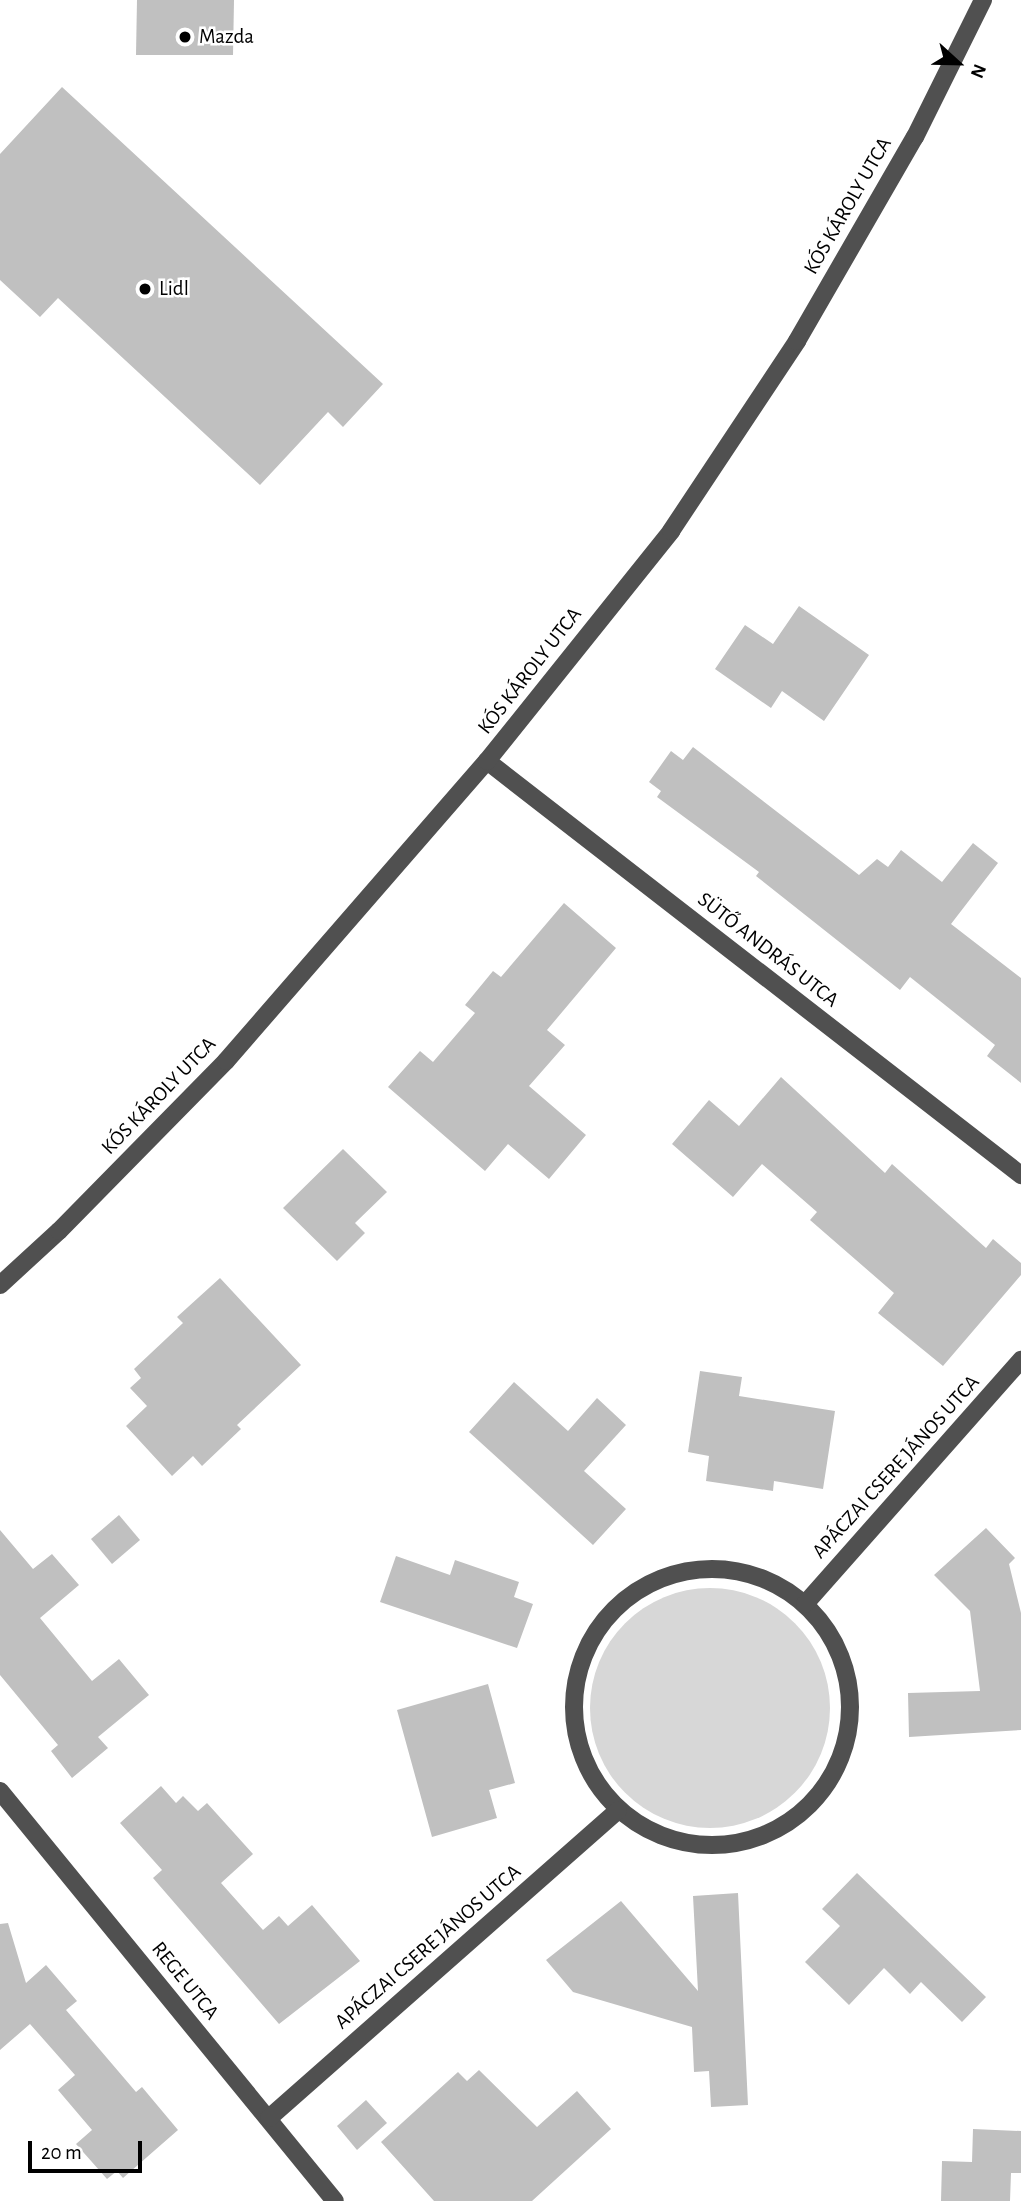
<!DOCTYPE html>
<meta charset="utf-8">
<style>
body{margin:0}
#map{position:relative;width:1021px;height:2201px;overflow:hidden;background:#fff;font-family:"Alegreya Sans",sans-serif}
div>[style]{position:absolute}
.green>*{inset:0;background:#d7d7d7}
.round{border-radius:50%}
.building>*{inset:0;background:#c0c0c0}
.minor>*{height:18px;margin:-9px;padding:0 9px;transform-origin:9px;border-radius:9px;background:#505050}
.minor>.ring{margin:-9px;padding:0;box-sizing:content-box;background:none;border:18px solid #505050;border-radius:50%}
.dots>*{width:19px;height:19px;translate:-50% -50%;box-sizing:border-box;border:4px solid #fff;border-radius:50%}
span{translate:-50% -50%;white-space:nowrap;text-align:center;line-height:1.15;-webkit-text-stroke:5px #fff;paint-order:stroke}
.poi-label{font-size:21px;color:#000}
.left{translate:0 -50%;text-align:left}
.street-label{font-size:21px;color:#000}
.north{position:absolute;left:923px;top:28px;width:70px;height:70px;-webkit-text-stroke:5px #fff;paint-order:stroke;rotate:112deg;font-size:19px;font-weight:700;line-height:28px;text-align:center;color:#000}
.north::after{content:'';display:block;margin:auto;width:24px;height:32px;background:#000;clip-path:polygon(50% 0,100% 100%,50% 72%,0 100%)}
.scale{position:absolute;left:28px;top:2141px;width:114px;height:32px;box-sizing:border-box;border:4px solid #000;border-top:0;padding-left:9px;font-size:21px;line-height:24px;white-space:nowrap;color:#000;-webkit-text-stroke:5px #fff;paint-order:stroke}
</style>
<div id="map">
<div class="green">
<div class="round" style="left:590px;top:1588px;width:240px;height:240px"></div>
</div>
<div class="building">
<div style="clip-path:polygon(137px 0,234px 0,233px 55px,136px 55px)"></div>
<div style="clip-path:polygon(62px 87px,383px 384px,343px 427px,328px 412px,260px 485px,58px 298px,40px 317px,0 280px,0 154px)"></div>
<div style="clip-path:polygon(799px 606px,869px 655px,824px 721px,782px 691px,771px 708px,715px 669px,745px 625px,773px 644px)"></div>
<div style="clip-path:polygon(693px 747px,859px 875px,877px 859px,888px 867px,901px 850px,942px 882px,973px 843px,998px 863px,951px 924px,1021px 978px,1021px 1083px,987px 1056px,995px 1045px,910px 977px,900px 990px,756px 876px,759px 872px,657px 797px,661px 791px,649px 782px,671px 751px,683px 760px)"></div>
<div style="clip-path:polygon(564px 903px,616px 948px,547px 1030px,565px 1045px,529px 1086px,586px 1135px,549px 1179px,508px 1144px,485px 1171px,388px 1087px,420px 1051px,433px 1062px,475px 1013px,465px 1005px,493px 971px,501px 977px)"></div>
<div style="clip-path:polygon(781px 1077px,885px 1173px,892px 1164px,986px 1248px,993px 1239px,1021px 1263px,1021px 1275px,943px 1366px,878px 1313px,894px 1293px,810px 1220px,817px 1212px,762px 1164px,733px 1197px,672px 1144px,709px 1100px,739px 1126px)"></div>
<div style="clip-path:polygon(343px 1149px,387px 1192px,355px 1223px,365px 1233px,337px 1261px,283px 1208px)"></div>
<div style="clip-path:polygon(220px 1278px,301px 1365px,237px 1425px,241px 1429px,202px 1466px,193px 1456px,172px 1476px,126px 1426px,147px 1406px,130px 1388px,141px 1378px,134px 1369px,183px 1323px,177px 1317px)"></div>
<div style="clip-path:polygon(700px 1371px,742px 1377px,739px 1396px,835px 1411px,823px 1489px,774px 1481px,773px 1491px,706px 1481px,709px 1456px,688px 1452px)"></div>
<div style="clip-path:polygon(514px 1382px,568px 1431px,597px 1398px,626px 1425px,584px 1471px,626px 1509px,593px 1545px,469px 1432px)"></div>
<div style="clip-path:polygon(119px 1515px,140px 1540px,112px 1564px,91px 1539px)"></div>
<div style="clip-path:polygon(986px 1528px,1015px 1558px,1009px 1564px,1021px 1613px,1021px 1730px,909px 1737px,908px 1693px,980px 1691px,970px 1611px,934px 1575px)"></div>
<div style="clip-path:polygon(0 1530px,33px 1569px,52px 1554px,79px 1585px,40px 1618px,92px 1681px,119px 1659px,149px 1695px,98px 1737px,108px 1748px,72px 1778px,51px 1751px,58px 1745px,0 1675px)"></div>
<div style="clip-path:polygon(396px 1556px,450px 1575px,455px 1560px,519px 1582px,514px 1597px,533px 1604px,517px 1648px,380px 1602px)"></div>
<div style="clip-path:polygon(488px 1684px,515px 1783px,489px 1790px,497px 1818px,432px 1837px,397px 1710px)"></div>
<div style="clip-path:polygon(161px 1786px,176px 1803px,183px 1796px,198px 1811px,207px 1803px,253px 1854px,221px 1883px,263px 1930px,279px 1916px,288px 1926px,312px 1905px,360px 1961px,279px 2024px,153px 1878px,162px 1870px,120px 1823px)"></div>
<div style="clip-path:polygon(857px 1873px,986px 1997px,962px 2022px,921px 1982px,910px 1994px,884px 1968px,849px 2005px,805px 1962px,840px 1926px,822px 1909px)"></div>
<div style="clip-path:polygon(738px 1893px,748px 2105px,711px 2107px,709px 2071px,694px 2072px,692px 2027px,573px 1992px,546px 1960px,621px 1901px,698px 1991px,693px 1896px)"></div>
<div style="clip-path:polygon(8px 1923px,26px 1983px,46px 1965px,77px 2001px,66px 2010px,136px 2092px,142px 2087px,178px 2130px,123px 2178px,117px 2171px,107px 2179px,76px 2144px,92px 2130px,58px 2090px,75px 2075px,30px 2024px,0 2050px,0 1924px)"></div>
<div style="clip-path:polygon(479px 2070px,537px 2127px,577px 2091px,611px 2129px,532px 2201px,434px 2201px,381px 2142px,458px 2072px,467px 2081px)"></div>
<div style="clip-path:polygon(366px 2100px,387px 2123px,357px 2150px,337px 2126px)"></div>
<div style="clip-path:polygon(973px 2129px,1021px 2131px,1021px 2173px,1011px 2173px,1010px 2201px,941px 2201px,942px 2161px,972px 2162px)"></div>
</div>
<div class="minor">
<div style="left:487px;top:761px;width:676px;rotate:37.79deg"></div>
<div style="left:0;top:1285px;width:80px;rotate:-42.5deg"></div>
<div style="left:59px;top:1231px;width:238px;rotate:-45.5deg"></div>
<div style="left:226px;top:1061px;width:398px;rotate:-49deg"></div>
<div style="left:487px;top:761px;width:295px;rotate:-51.3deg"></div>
<div style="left:671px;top:531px;width:228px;rotate:-56.4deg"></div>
<div style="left:797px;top:341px;width:236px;rotate:-60deg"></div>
<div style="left:915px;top:137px;width:153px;rotate:-63.6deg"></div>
<div class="ring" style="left:574px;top:1569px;width:258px;height:258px"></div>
<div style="left:805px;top:1604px;width:326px;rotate:-48.5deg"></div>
<div style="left:0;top:1791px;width:529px;rotate:50.75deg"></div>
<div style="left:269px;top:2118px;width:465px;rotate:-41.4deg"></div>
</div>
<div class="dots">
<div style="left:185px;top:37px;background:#000"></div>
<div style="left:145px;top:289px;background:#000"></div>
</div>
<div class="poi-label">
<span class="left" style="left:199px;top:37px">Mazda</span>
<span class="left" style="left:159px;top:289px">Lidl</span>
</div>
<div class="street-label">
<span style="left:848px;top:206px;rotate:-60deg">KÓS KÁROLY UTCA</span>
<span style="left:530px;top:671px;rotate:-52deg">KÓS KÁROLY UTCA</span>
<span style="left:768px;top:950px;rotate:38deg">SÜTŐ ANDRÁS UTCA</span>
<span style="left:159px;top:1096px;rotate:-46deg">KÓS KÁROLY UTCA</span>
<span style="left:896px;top:1467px;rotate:-48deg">APÁCZAI CSERE JÁNOS UTCA</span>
<span style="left:428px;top:1947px;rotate:-41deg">APÁCZAI CSERE JÁNOS UTCA</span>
<span style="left:185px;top:1981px;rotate:51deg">REGE UTCA</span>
</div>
<div class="north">N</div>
<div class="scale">20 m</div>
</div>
